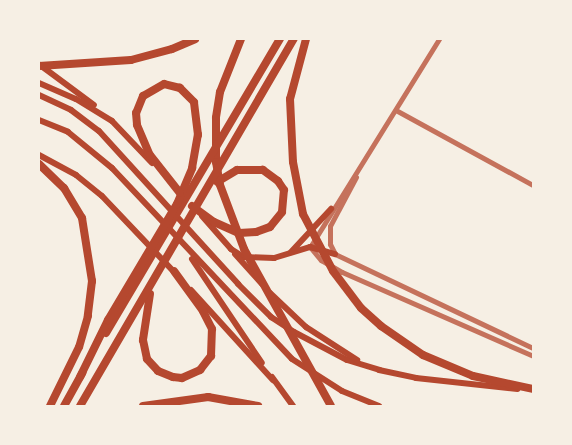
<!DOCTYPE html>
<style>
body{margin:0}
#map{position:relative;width:572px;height:445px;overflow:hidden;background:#f6efe4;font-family:Spectral,serif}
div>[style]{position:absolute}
.minor>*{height:4.5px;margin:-2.25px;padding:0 2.25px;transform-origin:2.25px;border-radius:2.25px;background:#c5725c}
.tertiary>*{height:5px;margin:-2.5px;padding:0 2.5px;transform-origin:2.5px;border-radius:2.5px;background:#c5725c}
.primary>*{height:6px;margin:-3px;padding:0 3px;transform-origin:3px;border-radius:3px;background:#b5482f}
.motorway>*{height:8px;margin:-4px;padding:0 4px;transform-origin:4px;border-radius:4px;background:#b5482f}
span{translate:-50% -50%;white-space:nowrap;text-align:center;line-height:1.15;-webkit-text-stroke:5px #f6efe4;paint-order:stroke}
.frame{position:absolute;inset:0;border:40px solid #f6efe4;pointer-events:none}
</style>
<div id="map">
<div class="minor">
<div style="left:396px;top:110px;width:156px;rotate:28.7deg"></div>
</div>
<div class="tertiary">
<div style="left:439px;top:39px;width:245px;rotate:121.8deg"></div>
<div style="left:310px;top:247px;width:17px;rotate:50deg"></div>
<div style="left:321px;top:260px;width:24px;rotate:30deg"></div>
<div style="left:342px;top:272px;width:209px;rotate:23.7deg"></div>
<div style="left:356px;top:177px;width:55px;rotate:118deg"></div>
<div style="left:330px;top:226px;width:18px;rotate:90deg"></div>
<div style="left:330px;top:244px;width:11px;rotate:63deg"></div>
<div style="left:335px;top:254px;width:219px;rotate:25.4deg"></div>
</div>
<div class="primary">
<div style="left:40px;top:65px;width:67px;rotate:36.5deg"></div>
<div style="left:39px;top:83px;width:40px;rotate:23.4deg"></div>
<div style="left:76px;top:99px;width:42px;rotate:31.4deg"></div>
<div style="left:112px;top:121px;width:58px;rotate:46.4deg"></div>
<div style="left:39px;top:95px;width:35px;rotate:25deg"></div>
<div style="left:71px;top:110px;width:35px;rotate:37deg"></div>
<div style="left:99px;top:131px;width:207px;rotate:47.7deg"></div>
<div style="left:238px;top:284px;width:47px;rotate:45deg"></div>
<div style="left:271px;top:317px;width:27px;rotate:33deg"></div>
<div style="left:294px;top:332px;width:60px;rotate:27.8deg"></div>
<div style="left:347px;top:360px;width:34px;rotate:17deg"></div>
<div style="left:379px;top:370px;width:38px;rotate:12deg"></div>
<div style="left:416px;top:378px;width:102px;rotate:6.2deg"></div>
<div style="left:39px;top:120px;width:31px;rotate:22deg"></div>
<div style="left:68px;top:132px;width:57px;rotate:39.3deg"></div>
<div style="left:112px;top:168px;width:262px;rotate:46.7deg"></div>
<div style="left:292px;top:359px;width:59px;rotate:32.6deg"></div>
<div style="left:342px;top:391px;width:40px;rotate:22deg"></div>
<div style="left:39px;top:155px;width:42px;rotate:28.4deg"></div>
<div style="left:76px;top:175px;width:33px;rotate:39deg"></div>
<div style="left:102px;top:196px;width:108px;rotate:46.5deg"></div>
<div style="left:202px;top:216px;width:44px;rotate:48.7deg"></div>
<div style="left:231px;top:249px;width:15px;rotate:32deg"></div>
<div style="left:244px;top:257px;width:30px;rotate:2deg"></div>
<div style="left:274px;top:258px;width:38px;rotate:-17deg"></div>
<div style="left:310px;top:247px;width:26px;rotate:16deg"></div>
<div style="left:291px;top:252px;width:59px;rotate:-47.1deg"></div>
<div style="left:235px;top:254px;width:40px;rotate:48deg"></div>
<div style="left:192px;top:259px;width:125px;rotate:56.1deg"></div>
<div style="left:191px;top:290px;width:122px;rotate:47.7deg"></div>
<div style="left:270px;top:293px;width:50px;rotate:43.4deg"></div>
<div style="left:306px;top:327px;width:61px;rotate:32.9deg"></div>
<div style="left:272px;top:377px;width:36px;rotate:54deg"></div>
</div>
<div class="motorway">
<div style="left:241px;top:39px;width:57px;rotate:111.6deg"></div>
<div style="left:220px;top:92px;width:26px;rotate:99deg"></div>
<div style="left:216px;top:118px;width:44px;rotate:90deg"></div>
<div style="left:216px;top:162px;width:23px;rotate:80deg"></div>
<div style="left:220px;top:185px;width:68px;rotate:69.4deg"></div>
<div style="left:244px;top:249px;width:179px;rotate:61deg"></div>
<div style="left:306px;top:39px;width:62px;rotate:104.9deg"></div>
<div style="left:290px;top:99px;width:63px;rotate:87.3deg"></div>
<div style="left:293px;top:162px;width:53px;rotate:79.1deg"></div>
<div style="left:303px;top:214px;width:64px;rotate:62.2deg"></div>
<div style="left:333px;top:271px;width:46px;rotate:52.9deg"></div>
<div style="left:361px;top:308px;width:27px;rotate:42deg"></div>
<div style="left:381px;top:326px;width:51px;rotate:34.6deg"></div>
<div style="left:423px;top:355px;width:54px;rotate:22.8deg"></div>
<div style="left:473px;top:376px;width:61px;rotate:12.2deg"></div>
<div style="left:39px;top:66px;width:92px;rotate:-3.7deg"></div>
<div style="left:131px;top:60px;width:42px;rotate:-15deg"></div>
<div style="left:172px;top:49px;width:25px;rotate:-23deg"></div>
<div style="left:39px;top:164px;width:35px;rotate:44deg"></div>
<div style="left:64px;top:188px;width:35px;rotate:59deg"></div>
<div style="left:82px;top:218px;width:64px;rotate:81deg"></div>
<div style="left:92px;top:281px;width:35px;rotate:97deg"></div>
<div style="left:88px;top:316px;width:32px;rotate:106deg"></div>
<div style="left:79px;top:347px;width:66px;rotate:116.2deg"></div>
<div style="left:192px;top:206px;width:27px;rotate:36deg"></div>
<div style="left:214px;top:222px;width:27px;rotate:24deg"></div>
<div style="left:239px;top:233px;width:17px;rotate:-3deg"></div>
<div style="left:256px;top:232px;width:15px;rotate:-20deg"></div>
<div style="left:270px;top:227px;width:19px;rotate:-51deg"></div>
<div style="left:282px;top:212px;width:22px;rotate:-85deg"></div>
<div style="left:284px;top:190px;width:11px;rotate:-124deg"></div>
<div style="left:278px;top:181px;width:19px;rotate:-144deg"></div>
<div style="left:263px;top:170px;width:26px;rotate:180deg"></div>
<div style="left:237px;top:170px;width:23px;rotate:149deg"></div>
<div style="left:150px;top:294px;width:47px;rotate:98.7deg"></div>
<div style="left:143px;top:340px;width:19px;rotate:78deg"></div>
<div style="left:147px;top:359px;width:16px;rotate:47deg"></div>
<div style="left:158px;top:371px;width:16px;rotate:22deg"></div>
<div style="left:173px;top:377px;width:9px;rotate:6deg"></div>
<div style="left:182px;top:378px;width:20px;rotate:-24deg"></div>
<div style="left:200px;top:370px;width:18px;rotate:-52deg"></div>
<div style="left:211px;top:356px;width:27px;rotate:-88deg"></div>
<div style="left:212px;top:329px;width:20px;rotate:-117deg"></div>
<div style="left:203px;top:311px;width:49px;rotate:-125.9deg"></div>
<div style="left:106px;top:333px;width:342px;rotate:-59.4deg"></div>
<div style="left:80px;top:377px;width:64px;rotate:-63.8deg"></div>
<div style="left:108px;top:320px;width:135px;rotate:-59.3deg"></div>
<div style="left:177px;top:204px;width:39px;rotate:-67deg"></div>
<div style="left:192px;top:168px;width:34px;rotate:-80deg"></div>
<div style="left:198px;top:135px;width:33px;rotate:-97deg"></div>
<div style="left:194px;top:102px;width:20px;rotate:-135deg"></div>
<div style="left:180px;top:88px;width:16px;rotate:-166deg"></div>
<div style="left:164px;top:84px;width:24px;rotate:150deg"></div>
<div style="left:143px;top:96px;width:18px;rotate:112deg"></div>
<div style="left:136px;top:113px;width:12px;rotate:85deg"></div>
<div style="left:137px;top:125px;width:33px;rotate:67deg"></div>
<div style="left:150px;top:155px;width:48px;rotate:51.7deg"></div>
<div style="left:64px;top:406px;width:38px;rotate:-61deg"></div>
<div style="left:80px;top:406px;width:425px;rotate:-59.8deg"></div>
<div style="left:143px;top:406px;width:66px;rotate:-7.9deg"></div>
<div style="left:208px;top:397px;width:51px;rotate:10.2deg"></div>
</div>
<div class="frame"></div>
</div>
